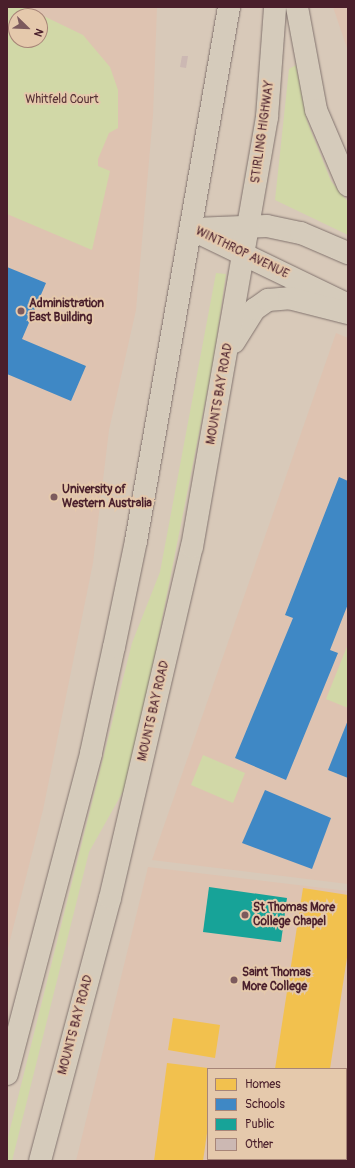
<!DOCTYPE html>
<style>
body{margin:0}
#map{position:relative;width:355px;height:1168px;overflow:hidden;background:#d8c9b9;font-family:Pangolin,sans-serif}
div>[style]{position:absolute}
.built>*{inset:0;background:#dec3b1}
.green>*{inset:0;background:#d1d8a7}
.homes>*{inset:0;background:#f2c14e}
.schools>*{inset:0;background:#3f88c5}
.public>*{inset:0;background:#17a398}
.building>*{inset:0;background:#ccb8b3}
.roads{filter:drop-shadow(0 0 1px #82736e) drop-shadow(0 0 1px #82736e)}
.major>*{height:22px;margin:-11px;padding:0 11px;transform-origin:11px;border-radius:11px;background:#d5cbbb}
.highway>*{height:22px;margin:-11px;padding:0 11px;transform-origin:11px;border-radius:11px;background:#d5cbbb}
.dots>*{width:11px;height:11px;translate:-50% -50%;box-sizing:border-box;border:2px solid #e5c9ac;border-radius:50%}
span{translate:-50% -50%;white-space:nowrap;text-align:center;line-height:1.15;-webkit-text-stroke:4px #e5c9ac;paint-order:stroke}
.park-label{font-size:12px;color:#573336}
.street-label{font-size:12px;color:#4a1f2b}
.poi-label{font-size:12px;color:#4a1f2b;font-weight:700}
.left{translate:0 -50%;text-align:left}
.frame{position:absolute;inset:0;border:8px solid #4a1f2b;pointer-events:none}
.legend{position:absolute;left:207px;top:1068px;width:140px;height:92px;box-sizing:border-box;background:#e5c9ac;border:1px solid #a78578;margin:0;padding:5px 7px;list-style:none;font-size:12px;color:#4a1f2b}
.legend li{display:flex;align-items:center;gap:8px;height:20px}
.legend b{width:20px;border:1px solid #a78578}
.north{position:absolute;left:8px;top:8px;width:40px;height:40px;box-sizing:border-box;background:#e5c9ac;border:1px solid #a78578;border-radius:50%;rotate:113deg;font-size:11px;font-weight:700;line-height:16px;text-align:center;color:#4a1f2b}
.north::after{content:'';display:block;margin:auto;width:14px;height:18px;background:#7c5a5d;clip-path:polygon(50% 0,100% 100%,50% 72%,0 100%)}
</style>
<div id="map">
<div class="built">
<div style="clip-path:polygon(evenodd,7px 7px,157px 7px,153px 115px,136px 310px,109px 430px,93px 563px,43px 810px,7px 952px,7px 7px,16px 16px,40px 16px,40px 40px,16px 40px,16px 16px)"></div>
<div style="clip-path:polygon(333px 7px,348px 7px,348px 51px)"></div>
<div style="clip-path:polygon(336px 333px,348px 338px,348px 884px,152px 860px)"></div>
<div style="clip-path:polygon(evenodd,148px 867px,348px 891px,348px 1161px,76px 1161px,148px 867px,208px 1069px,346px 1069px,346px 1159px,208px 1159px,208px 1069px)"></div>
</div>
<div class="green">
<div style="clip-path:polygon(evenodd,7px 7px,25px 7px,83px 35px,110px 67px,118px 90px,118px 128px,109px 133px,98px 159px,98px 166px,110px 171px,92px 250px,7px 214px,7px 7px,16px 16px,40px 16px,40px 40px,16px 40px,16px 16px)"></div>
<div style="clip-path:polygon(296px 65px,307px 121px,331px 181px,348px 202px,348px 235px,275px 200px,289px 69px)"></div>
<div style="clip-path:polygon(216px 273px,226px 274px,213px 363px,137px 745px,125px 788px,89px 852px,12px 1161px,7px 1161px,7px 1141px,132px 643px,160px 572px)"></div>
<div style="clip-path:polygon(348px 644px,348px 708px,326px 699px)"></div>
<div style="clip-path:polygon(203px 755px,245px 773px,233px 803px,191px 785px)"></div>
</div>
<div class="homes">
<div style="clip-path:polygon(303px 888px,348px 895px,348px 951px,330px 1069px,275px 1069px)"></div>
<div style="clip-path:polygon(173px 1018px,220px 1025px,215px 1058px,168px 1050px)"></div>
<div style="clip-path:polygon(167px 1063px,208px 1068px,208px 1126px,203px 1161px,154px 1161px)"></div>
<div style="clip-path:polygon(232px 1159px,272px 1159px,232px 1161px)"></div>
</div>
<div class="schools">
<div style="clip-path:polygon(7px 267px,46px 283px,22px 339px,86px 366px,71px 401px,7px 374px)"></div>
<div style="clip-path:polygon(339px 477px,348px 481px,348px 604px,330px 650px,338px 653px,286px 780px,235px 758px,293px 618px,285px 615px)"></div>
<div style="clip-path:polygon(348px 720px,348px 778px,328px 770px)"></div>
<div style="clip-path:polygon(265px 790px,331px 818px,312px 869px,242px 843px)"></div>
</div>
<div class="public">
<div style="clip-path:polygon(209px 887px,287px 898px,281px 942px,203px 932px)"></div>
</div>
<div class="building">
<div style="clip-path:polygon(182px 56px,188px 56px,186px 68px,180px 67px)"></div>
</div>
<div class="roads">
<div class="major">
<div style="left:191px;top:229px;width:174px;rotate:25.8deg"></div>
<div style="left:194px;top:229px;width:73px;rotate:-2.4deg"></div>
<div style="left:267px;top:226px;width:35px;rotate:12deg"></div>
<div style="left:301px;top:233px;width:51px;rotate:23.1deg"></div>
</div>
<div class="highway">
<div style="left:297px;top:7px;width:105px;rotate:79.5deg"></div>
<div style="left:316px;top:110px;width:82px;rotate:66.9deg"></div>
<div style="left:234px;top:342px;width:39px;rotate:-58deg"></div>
<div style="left:255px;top:309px;width:16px;rotate:-35deg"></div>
<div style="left:268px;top:300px;width:21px;rotate:-5deg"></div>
<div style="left:289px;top:298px;width:61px;rotate:14.3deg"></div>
<div style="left:7px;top:1074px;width:332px;rotate:-75.3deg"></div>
<div style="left:91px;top:753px;width:108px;rotate:-77.8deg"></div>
<div style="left:114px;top:647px;width:108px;rotate:-78.3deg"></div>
<div style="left:136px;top:541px;width:542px;rotate:-80.12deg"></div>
<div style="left:40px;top:1161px;width:272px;rotate:-75.1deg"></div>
<div style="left:110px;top:898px;width:360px;rotate:-76.9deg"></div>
<div style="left:192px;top:547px;width:436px;rotate:-80.1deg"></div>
<div style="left:267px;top:117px;width:110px;rotate:-85.8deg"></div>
</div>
</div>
<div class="dots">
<div style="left:21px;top:311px;background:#7c5a5d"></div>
<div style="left:54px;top:497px;background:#7c5a5d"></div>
<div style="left:245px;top:915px;background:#7c5a5d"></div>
<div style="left:234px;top:980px;background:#7c5a5d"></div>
</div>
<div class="park-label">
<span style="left:62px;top:100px">Whitfeld Court</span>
</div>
<div class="street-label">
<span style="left:263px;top:132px;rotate:-82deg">STIRLING HIGHWAY</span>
<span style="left:242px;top:253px;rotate:26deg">WINTHROP AVENUE</span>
<span style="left:220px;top:394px;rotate:-80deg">MOUNTS BAY ROAD</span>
<span style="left:154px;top:711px;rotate:-77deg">MOUNTS BAY ROAD</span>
<span style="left:76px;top:1025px;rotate:-75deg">MOUNTS BAY ROAD</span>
</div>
<div class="poi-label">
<span class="left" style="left:29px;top:311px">Administration<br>East Building</span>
<span class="left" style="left:62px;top:497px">University of<br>Western Australia</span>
<span class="left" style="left:253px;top:915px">St Thomas More<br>College Chapel</span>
<span class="left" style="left:242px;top:980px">Saint Thomas<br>More College</span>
</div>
<div class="frame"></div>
<ul class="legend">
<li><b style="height:11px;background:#f2c14e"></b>Homes</li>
<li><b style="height:11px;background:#3f88c5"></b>Schools</li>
<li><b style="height:11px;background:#17a398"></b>Public</li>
<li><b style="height:11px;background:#ccb8b3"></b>Other</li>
</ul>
<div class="north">N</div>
</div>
